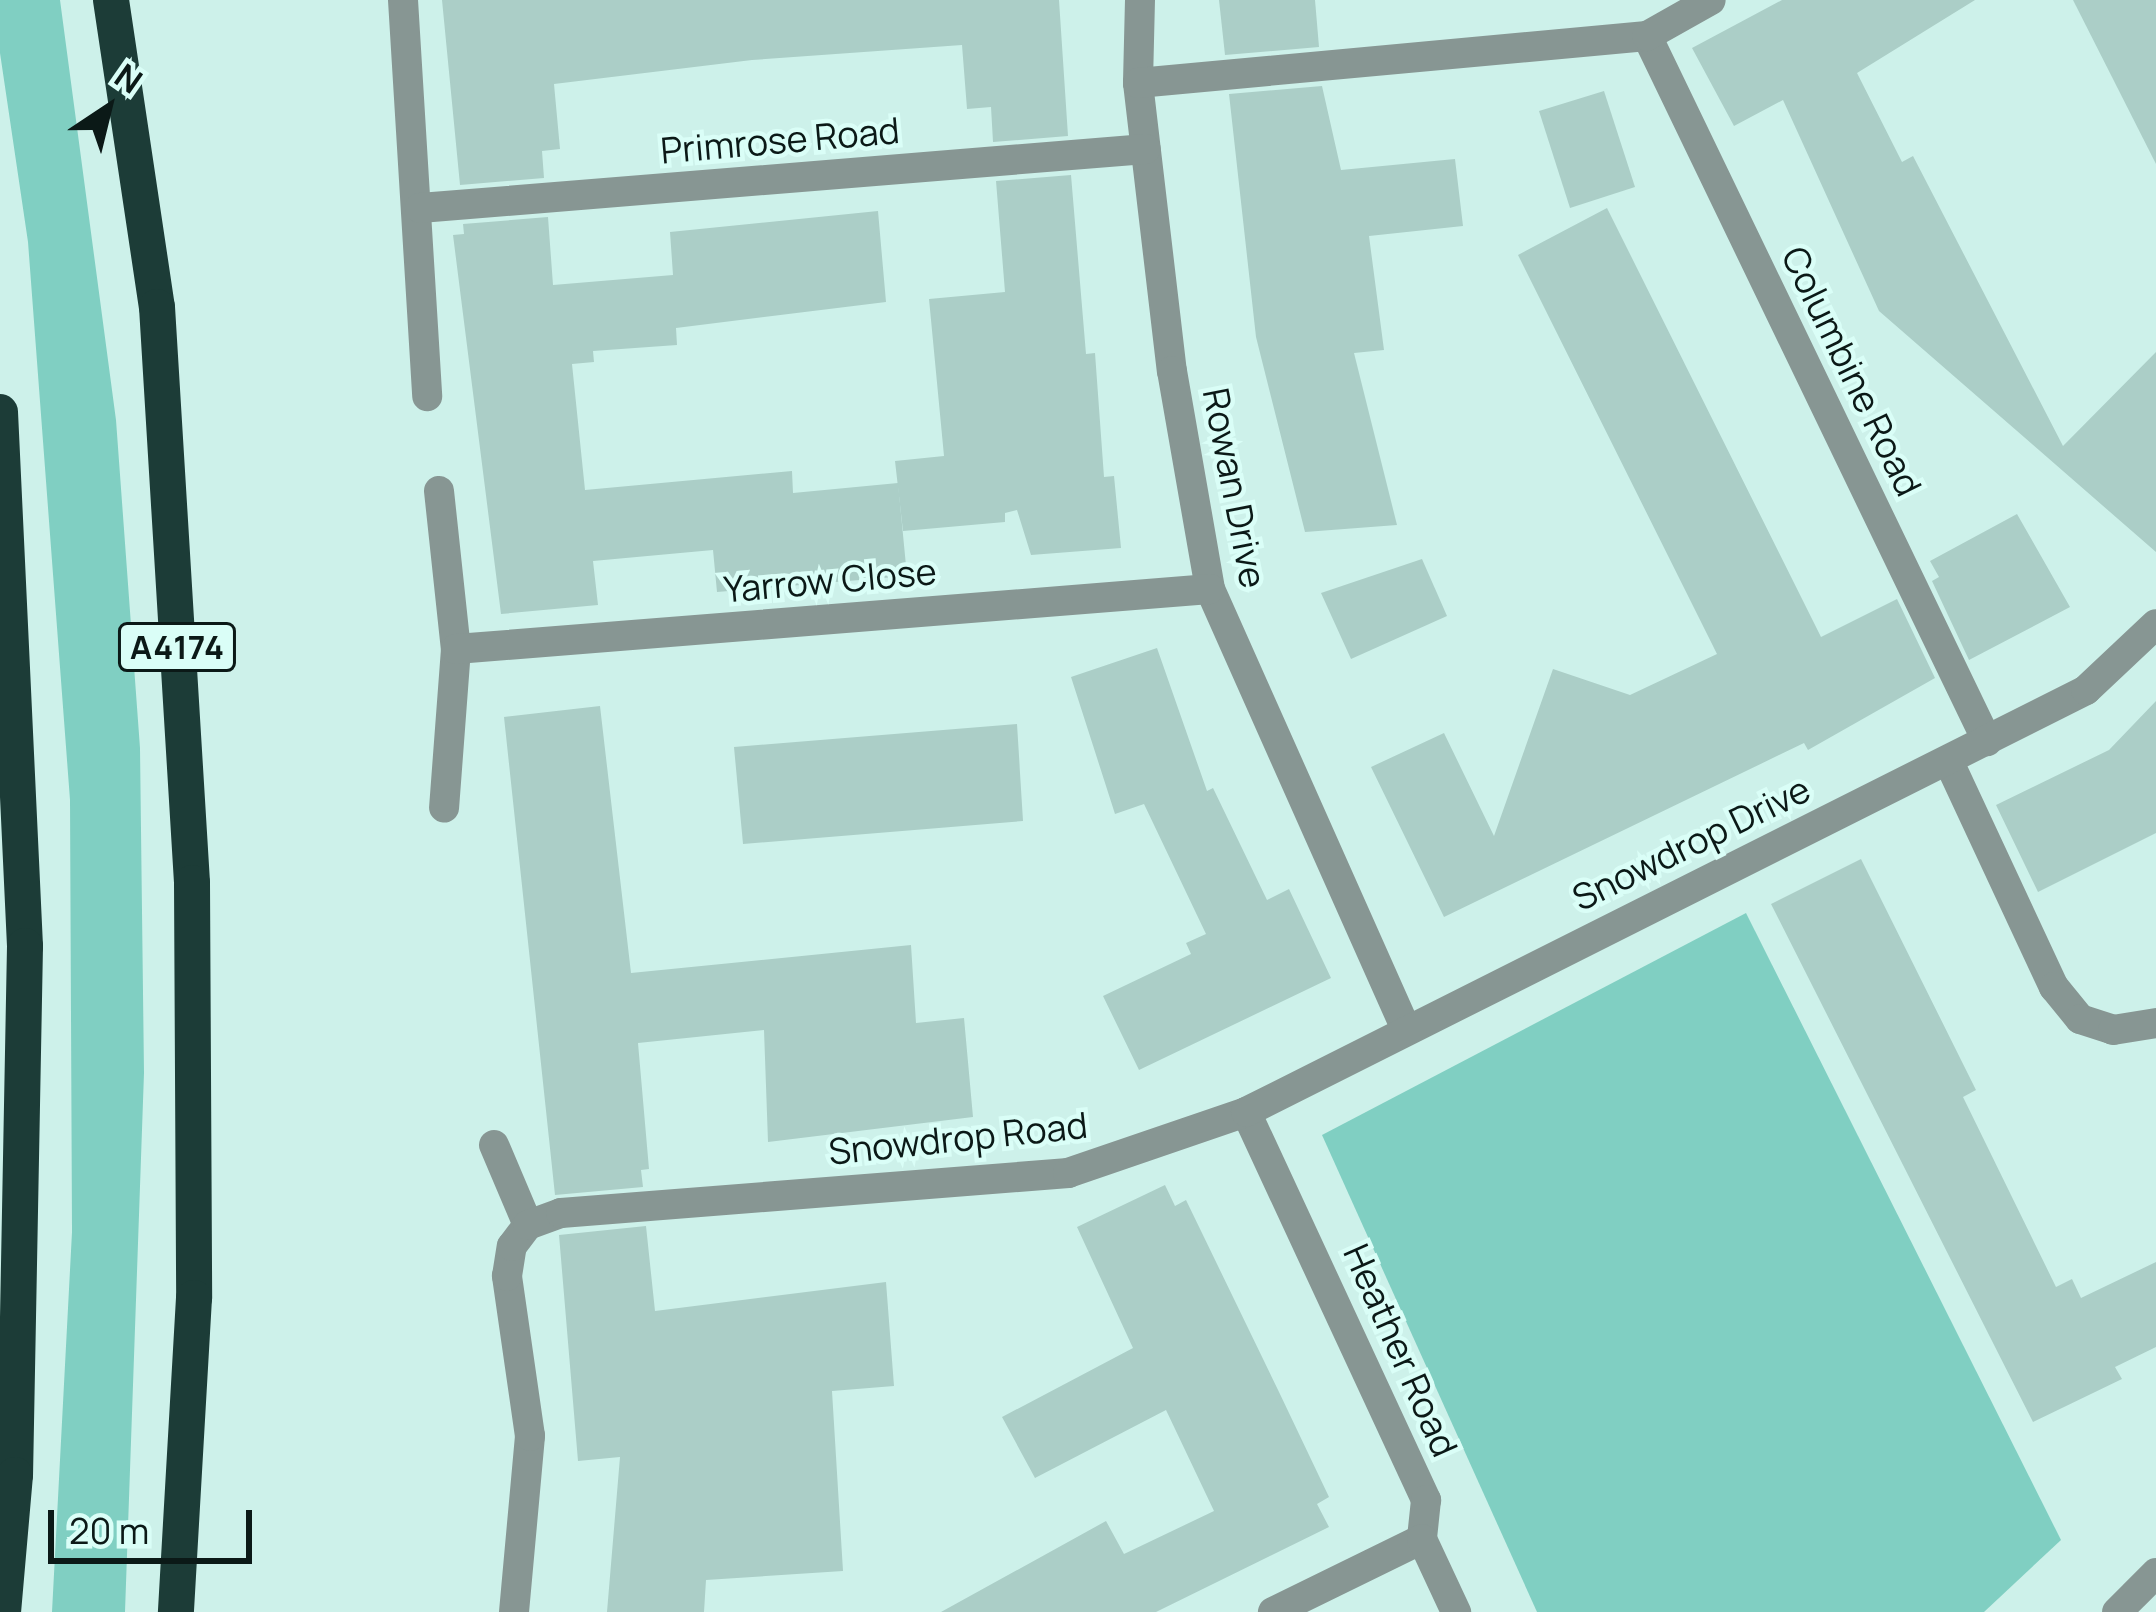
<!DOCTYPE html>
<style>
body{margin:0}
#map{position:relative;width:2156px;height:1612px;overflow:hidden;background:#cdf1ea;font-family:Manrope,sans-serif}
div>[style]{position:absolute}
.green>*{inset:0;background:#80cfc2}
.building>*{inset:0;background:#abcec7}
.lane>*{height:30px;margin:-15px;padding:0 15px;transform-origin:15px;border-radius:15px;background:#879693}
.street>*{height:30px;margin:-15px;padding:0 15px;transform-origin:15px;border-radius:15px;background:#879693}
.highway>*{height:36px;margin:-18px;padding:0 18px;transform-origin:18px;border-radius:18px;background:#1c3c37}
span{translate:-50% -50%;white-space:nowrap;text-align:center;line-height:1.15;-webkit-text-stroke:9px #dafef7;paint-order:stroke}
.shield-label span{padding:3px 9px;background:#dafef7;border:3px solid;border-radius:9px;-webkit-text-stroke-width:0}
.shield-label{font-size:33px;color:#0b1917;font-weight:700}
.street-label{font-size:36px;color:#0b1917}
.north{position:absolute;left:48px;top:48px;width:120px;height:120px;-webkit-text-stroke:9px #dafef7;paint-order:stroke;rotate:35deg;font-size:33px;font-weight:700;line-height:48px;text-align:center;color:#0b1917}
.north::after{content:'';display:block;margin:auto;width:42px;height:54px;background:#0b1917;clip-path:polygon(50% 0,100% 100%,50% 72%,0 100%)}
.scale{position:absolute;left:48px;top:1510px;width:204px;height:54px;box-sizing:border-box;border:6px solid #0b1917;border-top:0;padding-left:15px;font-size:36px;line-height:42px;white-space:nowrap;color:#0b1917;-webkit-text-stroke:9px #dafef7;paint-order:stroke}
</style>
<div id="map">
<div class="green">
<div style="clip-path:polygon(0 0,60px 0,116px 420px,140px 748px,144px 1073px,125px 1612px,52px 1612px,72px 1232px,70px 800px,28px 242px,0 53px)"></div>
<div style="clip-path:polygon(1746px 913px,2061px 1540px,1984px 1612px,1537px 1612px,1322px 1135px)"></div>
</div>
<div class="building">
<div style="clip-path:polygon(442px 0,1059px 0,1068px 136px,993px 142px,991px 107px,967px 109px,962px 45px,752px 60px,554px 84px,560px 149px,542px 151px,544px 178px,460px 185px)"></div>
<div style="clip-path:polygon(1219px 0,1315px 0,1319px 47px,1225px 55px)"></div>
<div style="clip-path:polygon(1782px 0,1975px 0,1857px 73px,1902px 162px,1913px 156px,2063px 446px,2156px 352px,2156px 552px,1879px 311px,1783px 100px,1734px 126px,1692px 48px)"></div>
<div style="clip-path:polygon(2073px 0,2156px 0,2156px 164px)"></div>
<div style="clip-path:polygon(1322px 86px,1341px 170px,1455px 159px,1463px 226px,1369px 236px,1384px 350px,1354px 353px,1397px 525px,1305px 532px,1256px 337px,1229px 94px)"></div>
<div style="clip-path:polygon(1604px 91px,1635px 187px,1570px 208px,1539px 111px)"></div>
<div style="clip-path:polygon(1071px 175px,1086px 354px,1095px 353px,1104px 477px,1114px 476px,1121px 548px,1031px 555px,1017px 510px,1005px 513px,1005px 522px,903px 531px,895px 461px,944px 456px,929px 299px,1005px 292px,996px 181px)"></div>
<div style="clip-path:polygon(1607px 208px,1821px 637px,1897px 599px,1935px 678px,1808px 750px,1804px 743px,1444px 917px,1371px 767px,1444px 733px,1494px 836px,1553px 669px,1630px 695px,1717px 654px,1518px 255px)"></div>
<div style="clip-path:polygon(878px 211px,886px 302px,676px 328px,677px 345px,593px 351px,594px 362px,572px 364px,585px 490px,792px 471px,793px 493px,898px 483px,907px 576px,717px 592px,713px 550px,593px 561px,598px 605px,501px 614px,453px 235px,464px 234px,463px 224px,548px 217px,553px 285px,673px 275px,670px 232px)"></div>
<div style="clip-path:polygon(2017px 514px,2070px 607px,1969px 660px,1932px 581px,1939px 577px,1930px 561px)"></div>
<div style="clip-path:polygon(1422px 559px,1447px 616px,1351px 659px,1321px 593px)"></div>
<div style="clip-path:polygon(1157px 648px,1207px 791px,1213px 788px,1267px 900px,1289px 889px,1331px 978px,1139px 1070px,1103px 996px,1191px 954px,1186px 943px,1206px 934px,1144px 804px,1115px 814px,1071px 677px)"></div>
<div style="clip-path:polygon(2156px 701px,2156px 833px,2038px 892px,1996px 805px,2109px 750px)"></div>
<div style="clip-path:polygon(600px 706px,631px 973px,911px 945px,916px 1023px,964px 1018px,973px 1117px,768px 1142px,764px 1030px,638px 1043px,649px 1169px,641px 1170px,643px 1187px,555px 1195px,504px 717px)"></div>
<div style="clip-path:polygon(1017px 724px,1023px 821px,743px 844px,734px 747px)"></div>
<div style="clip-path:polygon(1861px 859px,1976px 1090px,1963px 1097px,2056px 1287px,2072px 1279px,2081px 1298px,2156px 1262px,2156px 1347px,2115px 1367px,2122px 1379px,2033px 1422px,1771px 904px)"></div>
<div style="clip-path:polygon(1165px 1185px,1175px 1206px,1186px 1200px,1279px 1392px,1329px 1497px,1317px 1504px,1329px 1527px,1156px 1612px,941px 1612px,1106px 1521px,1124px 1554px,1214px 1511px,1166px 1410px,1035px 1478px,1002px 1417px,1133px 1348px,1077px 1227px)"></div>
<div style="clip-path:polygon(646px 1226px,655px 1311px,886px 1282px,894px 1386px,832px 1391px,843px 1571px,706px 1580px,704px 1612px,607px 1612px,620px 1457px,578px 1461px,559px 1235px)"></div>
</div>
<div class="lane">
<div style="left:494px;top:1145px;width:87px;rotate:67deg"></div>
<div style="left:2117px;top:1612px;width:55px;rotate:-45deg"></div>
</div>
<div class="street">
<div style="left:403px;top:0;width:397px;rotate:86.5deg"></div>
<div style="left:1140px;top:0;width:83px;rotate:91.4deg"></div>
<div style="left:1138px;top:83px;width:290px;rotate:83.3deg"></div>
<div style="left:1172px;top:371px;width:221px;rotate:80.1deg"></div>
<div style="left:1210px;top:589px;width:479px;rotate:66deg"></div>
<div style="left:1647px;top:36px;width:783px;rotate:64.25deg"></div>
<div style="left:1138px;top:83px;width:511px;rotate:-5.28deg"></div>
<div style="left:1647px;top:36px;width:73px;rotate:-29.4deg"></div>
<div style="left:420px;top:208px;width:728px;rotate:-4.65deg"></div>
<div style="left:439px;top:491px;width:159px;rotate:83.9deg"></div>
<div style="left:456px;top:649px;width:159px;rotate:94.3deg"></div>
<div style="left:456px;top:649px;width:756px;rotate:-4.55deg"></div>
<div style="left:1948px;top:760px;width:251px;rotate:65deg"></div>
<div style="left:2054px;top:987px;width:41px;rotate:50.9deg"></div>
<div style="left:2080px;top:1019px;width:35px;rotate:18deg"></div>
<div style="left:2113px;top:1030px;width:44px;rotate:-9.2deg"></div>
<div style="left:1246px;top:1112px;width:428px;rotate:65.1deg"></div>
<div style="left:1426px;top:1500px;width:39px;rotate:96deg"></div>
<div style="left:1422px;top:1539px;width:166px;rotate:153.9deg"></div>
<div style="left:1422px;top:1539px;width:81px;rotate:65deg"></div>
<div style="left:514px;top:1612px;width:177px;rotate:-84.8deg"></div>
<div style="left:530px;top:1436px;width:162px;rotate:-98.2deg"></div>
<div style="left:507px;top:1276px;width:30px;rotate:-81deg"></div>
<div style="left:512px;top:1246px;width:26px;rotate:-53deg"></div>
<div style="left:528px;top:1225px;width:35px;rotate:-20deg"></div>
<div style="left:561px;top:1213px;width:509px;rotate:-4.51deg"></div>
<div style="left:1068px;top:1173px;width:188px;rotate:-18.9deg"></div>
<div style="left:1246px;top:1112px;width:940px;rotate:-26.67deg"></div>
<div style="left:2086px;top:690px;width:96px;rotate:-43.3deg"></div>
</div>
<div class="highway">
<div style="left:111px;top:0;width:310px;rotate:81.5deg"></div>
<div style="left:157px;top:307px;width:577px;rotate:86.52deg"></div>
<div style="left:192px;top:883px;width:415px;rotate:89.7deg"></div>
<div style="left:194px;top:1298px;width:315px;rotate:93.3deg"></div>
<div style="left:0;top:412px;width:535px;rotate:87.32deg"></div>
<div style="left:25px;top:946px;width:529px;rotate:91.08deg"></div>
<div style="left:15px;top:1475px;width:138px;rotate:95deg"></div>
</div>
<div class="shield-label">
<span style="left:177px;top:647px">A4174</span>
</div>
<div class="street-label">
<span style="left:780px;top:140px;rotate:-5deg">Primrose Road</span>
<span style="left:1852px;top:371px;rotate:64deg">Columbine Road</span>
<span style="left:1235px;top:488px;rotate:79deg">Rowan Drive</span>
<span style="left:830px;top:580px;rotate:-5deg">Yarrow Close</span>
<span style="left:1691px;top:843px;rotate:-26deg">Snowdrop Drive</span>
<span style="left:958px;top:1138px;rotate:-6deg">Snowdrop Road</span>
<span style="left:1401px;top:1350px;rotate:66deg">Heather Road</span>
</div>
<div class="north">N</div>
<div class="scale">20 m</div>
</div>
